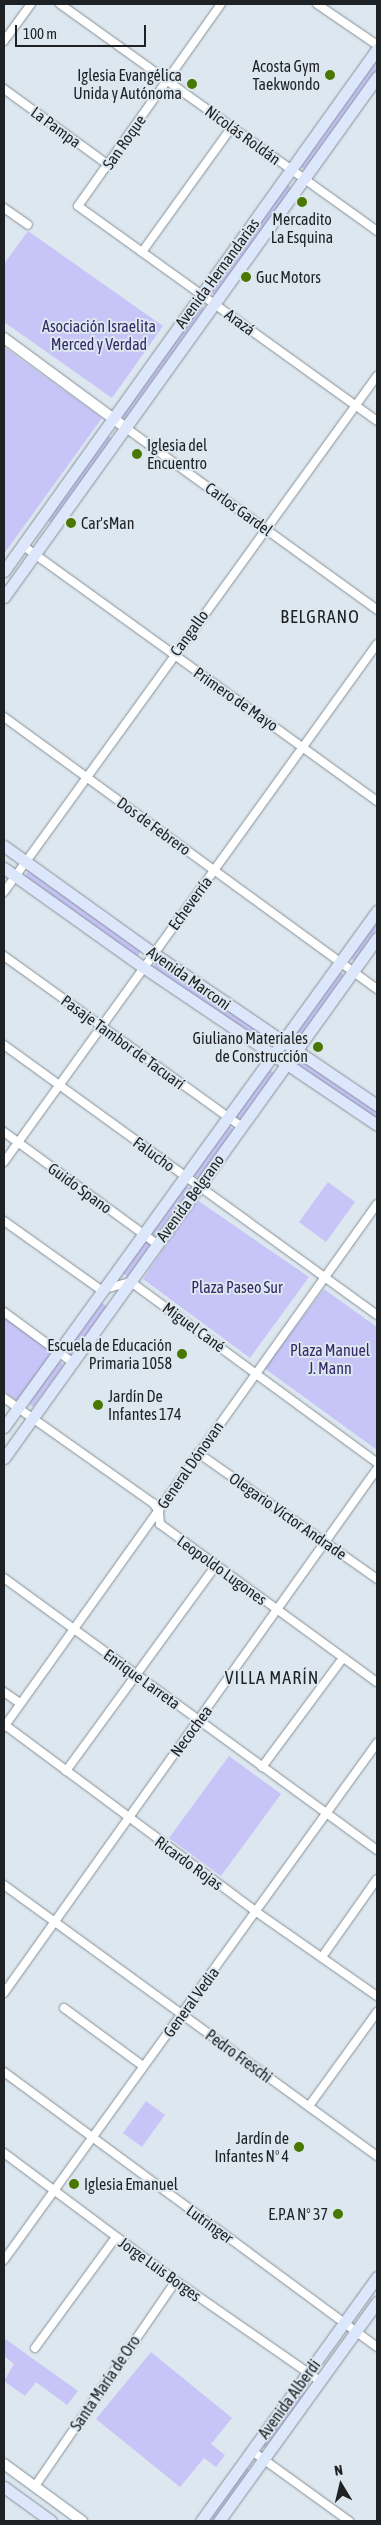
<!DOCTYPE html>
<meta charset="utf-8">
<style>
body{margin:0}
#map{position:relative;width:381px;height:2525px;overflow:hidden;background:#dde7ef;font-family:"Asap Condensed",sans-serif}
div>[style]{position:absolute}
.green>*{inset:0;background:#c7c5f8}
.roads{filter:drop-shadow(0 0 1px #869097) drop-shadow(0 0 1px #869097)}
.minor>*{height:8px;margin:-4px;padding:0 4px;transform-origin:4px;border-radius:4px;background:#fff}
.tertiary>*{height:10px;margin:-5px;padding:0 5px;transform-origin:5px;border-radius:5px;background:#fff}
.secondary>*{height:11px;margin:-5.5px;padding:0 5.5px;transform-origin:5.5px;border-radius:5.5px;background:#dde7fc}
.dots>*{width:14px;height:14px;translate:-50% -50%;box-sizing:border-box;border:2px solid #dde7ef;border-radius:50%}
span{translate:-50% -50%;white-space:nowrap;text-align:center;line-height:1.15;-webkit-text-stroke:4px #dde7ef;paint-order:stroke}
.poi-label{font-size:16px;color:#1e2225}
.right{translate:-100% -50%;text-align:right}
.left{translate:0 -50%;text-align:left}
.street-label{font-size:16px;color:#1e2225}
.park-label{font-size:16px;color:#342a68}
.neighbourhood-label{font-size:18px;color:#1e2225;letter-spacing:1px}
.frame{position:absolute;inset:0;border:5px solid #1e2225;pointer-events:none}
.north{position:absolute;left:316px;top:2460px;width:50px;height:50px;-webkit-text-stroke:4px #dde7ef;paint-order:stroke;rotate:351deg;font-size:14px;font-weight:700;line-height:20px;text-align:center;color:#1e2225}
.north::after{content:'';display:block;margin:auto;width:18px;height:22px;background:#1e2225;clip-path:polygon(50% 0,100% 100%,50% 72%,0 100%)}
.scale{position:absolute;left:15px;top:25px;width:131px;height:22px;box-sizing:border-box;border:2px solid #1e2225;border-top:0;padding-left:6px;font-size:15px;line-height:18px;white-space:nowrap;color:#1e2225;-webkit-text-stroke:4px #dde7ef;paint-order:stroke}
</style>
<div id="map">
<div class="green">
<div style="clip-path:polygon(377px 60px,377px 71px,305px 170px,298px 165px)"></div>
<div style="clip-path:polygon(287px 184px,293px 189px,215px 295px,209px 291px)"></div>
<div style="clip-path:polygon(28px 231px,163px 326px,112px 398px,4px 322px,4px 264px)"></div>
<div style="clip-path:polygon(198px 304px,204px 309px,125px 419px,119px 414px)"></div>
<div style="clip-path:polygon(4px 347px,102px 418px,4px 554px)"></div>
<div style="clip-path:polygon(106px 434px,112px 439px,51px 522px,45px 518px)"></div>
<div style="clip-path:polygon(29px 870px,142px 950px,137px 957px,24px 877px)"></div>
<div style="clip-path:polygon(377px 918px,377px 929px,355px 961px,349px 957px)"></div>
<div style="clip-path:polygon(158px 960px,271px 1038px,267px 1045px,153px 967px)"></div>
<div style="clip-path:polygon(339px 971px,344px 975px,296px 1042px,291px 1038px)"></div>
<div style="clip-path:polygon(301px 1057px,377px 1109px,377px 1119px,296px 1064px)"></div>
<div style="clip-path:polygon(269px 1069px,274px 1073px,239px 1121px,233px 1118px)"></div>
<div style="clip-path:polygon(228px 1125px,234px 1130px,199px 1179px,192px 1174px)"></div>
<div style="clip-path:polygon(328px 1182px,355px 1202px,326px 1242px,299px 1222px)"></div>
<div style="clip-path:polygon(184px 1184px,190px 1188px,155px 1237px,149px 1232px)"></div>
<div style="clip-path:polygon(197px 1200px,309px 1277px,250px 1358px,143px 1279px)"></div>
<div style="clip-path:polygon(145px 1240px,151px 1245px,128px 1277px,121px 1272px)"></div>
<div style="clip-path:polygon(324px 1289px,377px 1327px,377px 1450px,264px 1368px)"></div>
<div style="clip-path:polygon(102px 1303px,108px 1307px,73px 1356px,66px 1352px)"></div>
<div style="clip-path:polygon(4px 1317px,53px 1352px,17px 1401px,4px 1391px)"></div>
<div style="clip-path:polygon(60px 1361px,64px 1365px,33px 1407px,28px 1403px)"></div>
<div style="clip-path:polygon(229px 1756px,281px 1794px,221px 1876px,169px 1838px)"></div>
<div style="clip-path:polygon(146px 2101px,165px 2115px,142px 2147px,123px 2133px)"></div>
<div style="clip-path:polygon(4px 2338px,78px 2391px,67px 2405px,36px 2382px,25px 2396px,4px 2381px,14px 2364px,4px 2356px)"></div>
<div style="clip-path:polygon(151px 2352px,232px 2418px,211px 2444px,225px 2455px,216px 2467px,204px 2458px,180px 2487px,96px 2419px)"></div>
<div style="clip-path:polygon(302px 2390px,306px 2393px,265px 2448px,261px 2445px)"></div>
<div style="clip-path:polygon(246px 2467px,249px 2470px,213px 2521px,207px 2521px)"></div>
</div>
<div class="roads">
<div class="minor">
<div style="left:60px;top:4px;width:390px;rotate:35.6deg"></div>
<div style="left:221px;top:4px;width:247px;rotate:125.3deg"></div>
<div style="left:78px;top:206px;width:368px;rotate:35.7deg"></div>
<div style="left:317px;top:4px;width:73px;rotate:34.3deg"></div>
<div style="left:4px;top:41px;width:46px;rotate:-53.9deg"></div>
<div style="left:4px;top:89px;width:127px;rotate:36.1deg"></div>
<div style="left:4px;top:208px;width:29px;rotate:35deg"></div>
<div style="left:142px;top:252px;width:153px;rotate:-54.3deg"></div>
<div style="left:126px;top:428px;width:310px;rotate:35.9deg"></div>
<div style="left:22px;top:545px;width:438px;rotate:35.8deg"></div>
<div style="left:4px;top:717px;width:462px;rotate:36.1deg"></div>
<div style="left:4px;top:892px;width:637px;rotate:-54.14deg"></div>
<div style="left:4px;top:956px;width:293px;rotate:35.7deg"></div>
<div style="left:4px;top:1045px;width:460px;rotate:35.9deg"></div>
<div style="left:4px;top:1132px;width:190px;rotate:36.2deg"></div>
<div style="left:4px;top:1162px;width:638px;rotate:-54.24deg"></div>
<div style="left:4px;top:1221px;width:119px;rotate:35.4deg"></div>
<div style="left:101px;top:1290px;width:31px;rotate:-15deg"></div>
<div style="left:131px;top:1282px;width:305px;rotate:36.3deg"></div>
<div style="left:4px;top:1312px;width:84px;rotate:36.3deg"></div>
<div style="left:4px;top:1398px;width:182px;rotate:35.2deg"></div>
<div style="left:153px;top:1503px;width:10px;rotate:53deg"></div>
<div style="left:159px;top:1511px;width:13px;rotate:86deg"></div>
<div style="left:160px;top:1524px;width:268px;rotate:36.1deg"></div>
<div style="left:198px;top:1453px;width:219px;rotate:35.1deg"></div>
<div style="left:4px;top:1578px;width:462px;rotate:36.1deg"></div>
<div style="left:4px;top:1692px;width:19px;rotate:35deg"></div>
<div style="left:5px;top:1725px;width:312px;rotate:36.6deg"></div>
<div style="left:255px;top:1911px;width:149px;rotate:34.9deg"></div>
<div style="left:4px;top:1727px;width:642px;rotate:-54.5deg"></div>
<div style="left:262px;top:1767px;width:136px;rotate:-53.4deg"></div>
<div style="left:66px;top:1771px;width:255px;rotate:-53.9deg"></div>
<div style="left:4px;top:1885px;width:461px;rotate:36deg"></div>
<div style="left:322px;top:1957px;width:95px;rotate:-54.8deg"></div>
<div style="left:4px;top:1993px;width:643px;rotate:-54.56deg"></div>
<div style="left:64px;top:2008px;width:98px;rotate:36.3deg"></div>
<div style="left:4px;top:2072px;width:463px;rotate:36.4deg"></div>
<div style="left:309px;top:2106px;width:116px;rotate:-54.1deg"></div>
<div style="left:4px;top:2153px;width:214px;rotate:36.7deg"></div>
<div style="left:176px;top:2281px;width:175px;rotate:34.8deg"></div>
<div style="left:4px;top:2260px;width:638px;rotate:-54.19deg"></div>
<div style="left:35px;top:2348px;width:137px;rotate:-53.9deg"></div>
<div style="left:252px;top:2451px;width:120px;rotate:35.8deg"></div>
<div style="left:35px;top:2486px;width:249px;rotate:-55.5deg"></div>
</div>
<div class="tertiary">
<div style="left:4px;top:338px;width:152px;rotate:36.4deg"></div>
<div style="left:4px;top:2464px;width:97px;rotate:36.2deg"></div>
</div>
<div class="secondary">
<div style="left:4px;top:571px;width:642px;rotate:-54.45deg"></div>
<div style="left:4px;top:597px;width:640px;rotate:-54.35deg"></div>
<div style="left:4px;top:846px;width:183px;rotate:35.7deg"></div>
<div style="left:153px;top:953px;width:271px;rotate:34.2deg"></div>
<div style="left:4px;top:868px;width:171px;rotate:35.5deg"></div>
<div style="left:143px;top:967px;width:282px;rotate:34deg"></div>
<div style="left:4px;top:1427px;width:637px;rotate:-54.14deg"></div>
<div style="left:4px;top:1458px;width:640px;rotate:-54.35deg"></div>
<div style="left:4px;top:2487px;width:58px;rotate:35.9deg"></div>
<div style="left:201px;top:2521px;width:301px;rotate:-54.2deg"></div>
<div style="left:219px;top:2521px;width:270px;rotate:-54.2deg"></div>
</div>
</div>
<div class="dots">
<div style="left:330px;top:75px;background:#487800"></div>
<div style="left:192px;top:84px;background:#487800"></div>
<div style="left:302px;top:202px;background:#487800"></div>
<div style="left:246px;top:277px;background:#487800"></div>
<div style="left:137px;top:454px;background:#487800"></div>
<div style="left:71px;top:523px;background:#487800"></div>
<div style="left:318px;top:1047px;background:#487800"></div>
<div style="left:182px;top:1354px;background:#487800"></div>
<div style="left:98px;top:1405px;background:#487800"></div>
<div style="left:299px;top:2147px;background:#487800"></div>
<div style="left:74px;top:2184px;background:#487800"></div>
<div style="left:338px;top:2214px;background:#487800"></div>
</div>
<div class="poi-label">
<span class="right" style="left:320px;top:75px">Acosta Gym<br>Taekwondo</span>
<span class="right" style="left:182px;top:84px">Iglesia Evangélica<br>Unida y Autónoma</span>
<span style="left:302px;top:228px">Mercadito<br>La Esquina</span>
<span class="left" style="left:256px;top:277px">Guc Motors</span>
<span class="left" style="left:147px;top:454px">Iglesia del<br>Encuentro</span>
<span class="left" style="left:81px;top:523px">Car'sMan</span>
<span class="right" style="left:308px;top:1047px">Giuliano Materiales<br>de Construcción</span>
<span class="right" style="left:172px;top:1354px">Escuela de Educación<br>Primaria 1058</span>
<span class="left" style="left:108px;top:1405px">Jardín De<br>Infantes 174</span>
<span class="right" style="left:289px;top:2147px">Jardín de<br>Infantes Nº 4</span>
<span class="left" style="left:84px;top:2184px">Iglesia Emanuel</span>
<span class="right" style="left:328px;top:2214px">E.P.A N° 37</span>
</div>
<div class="street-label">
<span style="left:56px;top:127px;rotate:36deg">La Pampa</span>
<span style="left:243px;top:135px;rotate:36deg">Nicolás Roldán</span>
<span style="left:124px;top:142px;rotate:-55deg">San Roque</span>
<span style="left:217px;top:273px;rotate:-54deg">Avenida Hernandarias</span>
<span style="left:240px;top:322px;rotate:36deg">Arazá</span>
<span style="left:239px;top:509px;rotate:36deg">Carlos Gardel</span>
<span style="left:189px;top:633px;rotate:-54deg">Cangallo</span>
<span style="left:236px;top:699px;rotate:35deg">Primero de Mayo</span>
<span style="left:154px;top:826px;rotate:36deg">Dos de Febrero</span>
<span style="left:190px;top:903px;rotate:-54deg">Echeverría</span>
<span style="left:189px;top:978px;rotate:35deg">Avenida Marconi</span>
<span style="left:123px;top:1042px;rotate:36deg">Pasaje Tambor de Tacuarí</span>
<span style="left:154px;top:1154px;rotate:36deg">Falucho</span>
<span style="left:80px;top:1188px;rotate:36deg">Guido Spano</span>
<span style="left:190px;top:1198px;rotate:-54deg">Avenida Belgrano</span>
<span style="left:194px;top:1327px;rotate:36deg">Miguel Cané</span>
<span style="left:190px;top:1465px;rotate:-55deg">General Dónovan</span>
<span style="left:288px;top:1516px;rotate:35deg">Olegario Víctor Andrade</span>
<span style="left:222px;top:1570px;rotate:36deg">Leopoldo Lugones</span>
<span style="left:142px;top:1679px;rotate:36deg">Enrique Larreta</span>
<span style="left:191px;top:1731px;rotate:-54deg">Necochea</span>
<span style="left:189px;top:1863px;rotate:36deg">Ricardo Rojas</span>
<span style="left:191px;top:2002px;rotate:-54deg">General Vedia</span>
<span style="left:239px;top:2056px;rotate:36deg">Pedro Freschi</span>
<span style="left:210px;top:2224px;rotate:36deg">Lutringer</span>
<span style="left:160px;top:2269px;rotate:36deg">Jorge Luis Borges</span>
<span style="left:105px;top:2383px;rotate:-56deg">Santa María de Oro</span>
<span style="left:289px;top:2399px;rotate:-54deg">Avenida Alberdi</span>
</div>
<div class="park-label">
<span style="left:99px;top:335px">Asociación Israelita<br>Merced y Verdad</span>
<span style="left:237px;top:1287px">Plaza Paseo Sur</span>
<span style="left:330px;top:1359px">Plaza Manuel<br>J. Mann</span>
</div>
<div class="neighbourhood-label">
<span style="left:320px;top:617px">BELGRANO</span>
<span style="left:272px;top:1678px">VILLA MARÍN</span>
</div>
<div class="frame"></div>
<div class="north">N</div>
<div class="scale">100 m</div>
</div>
